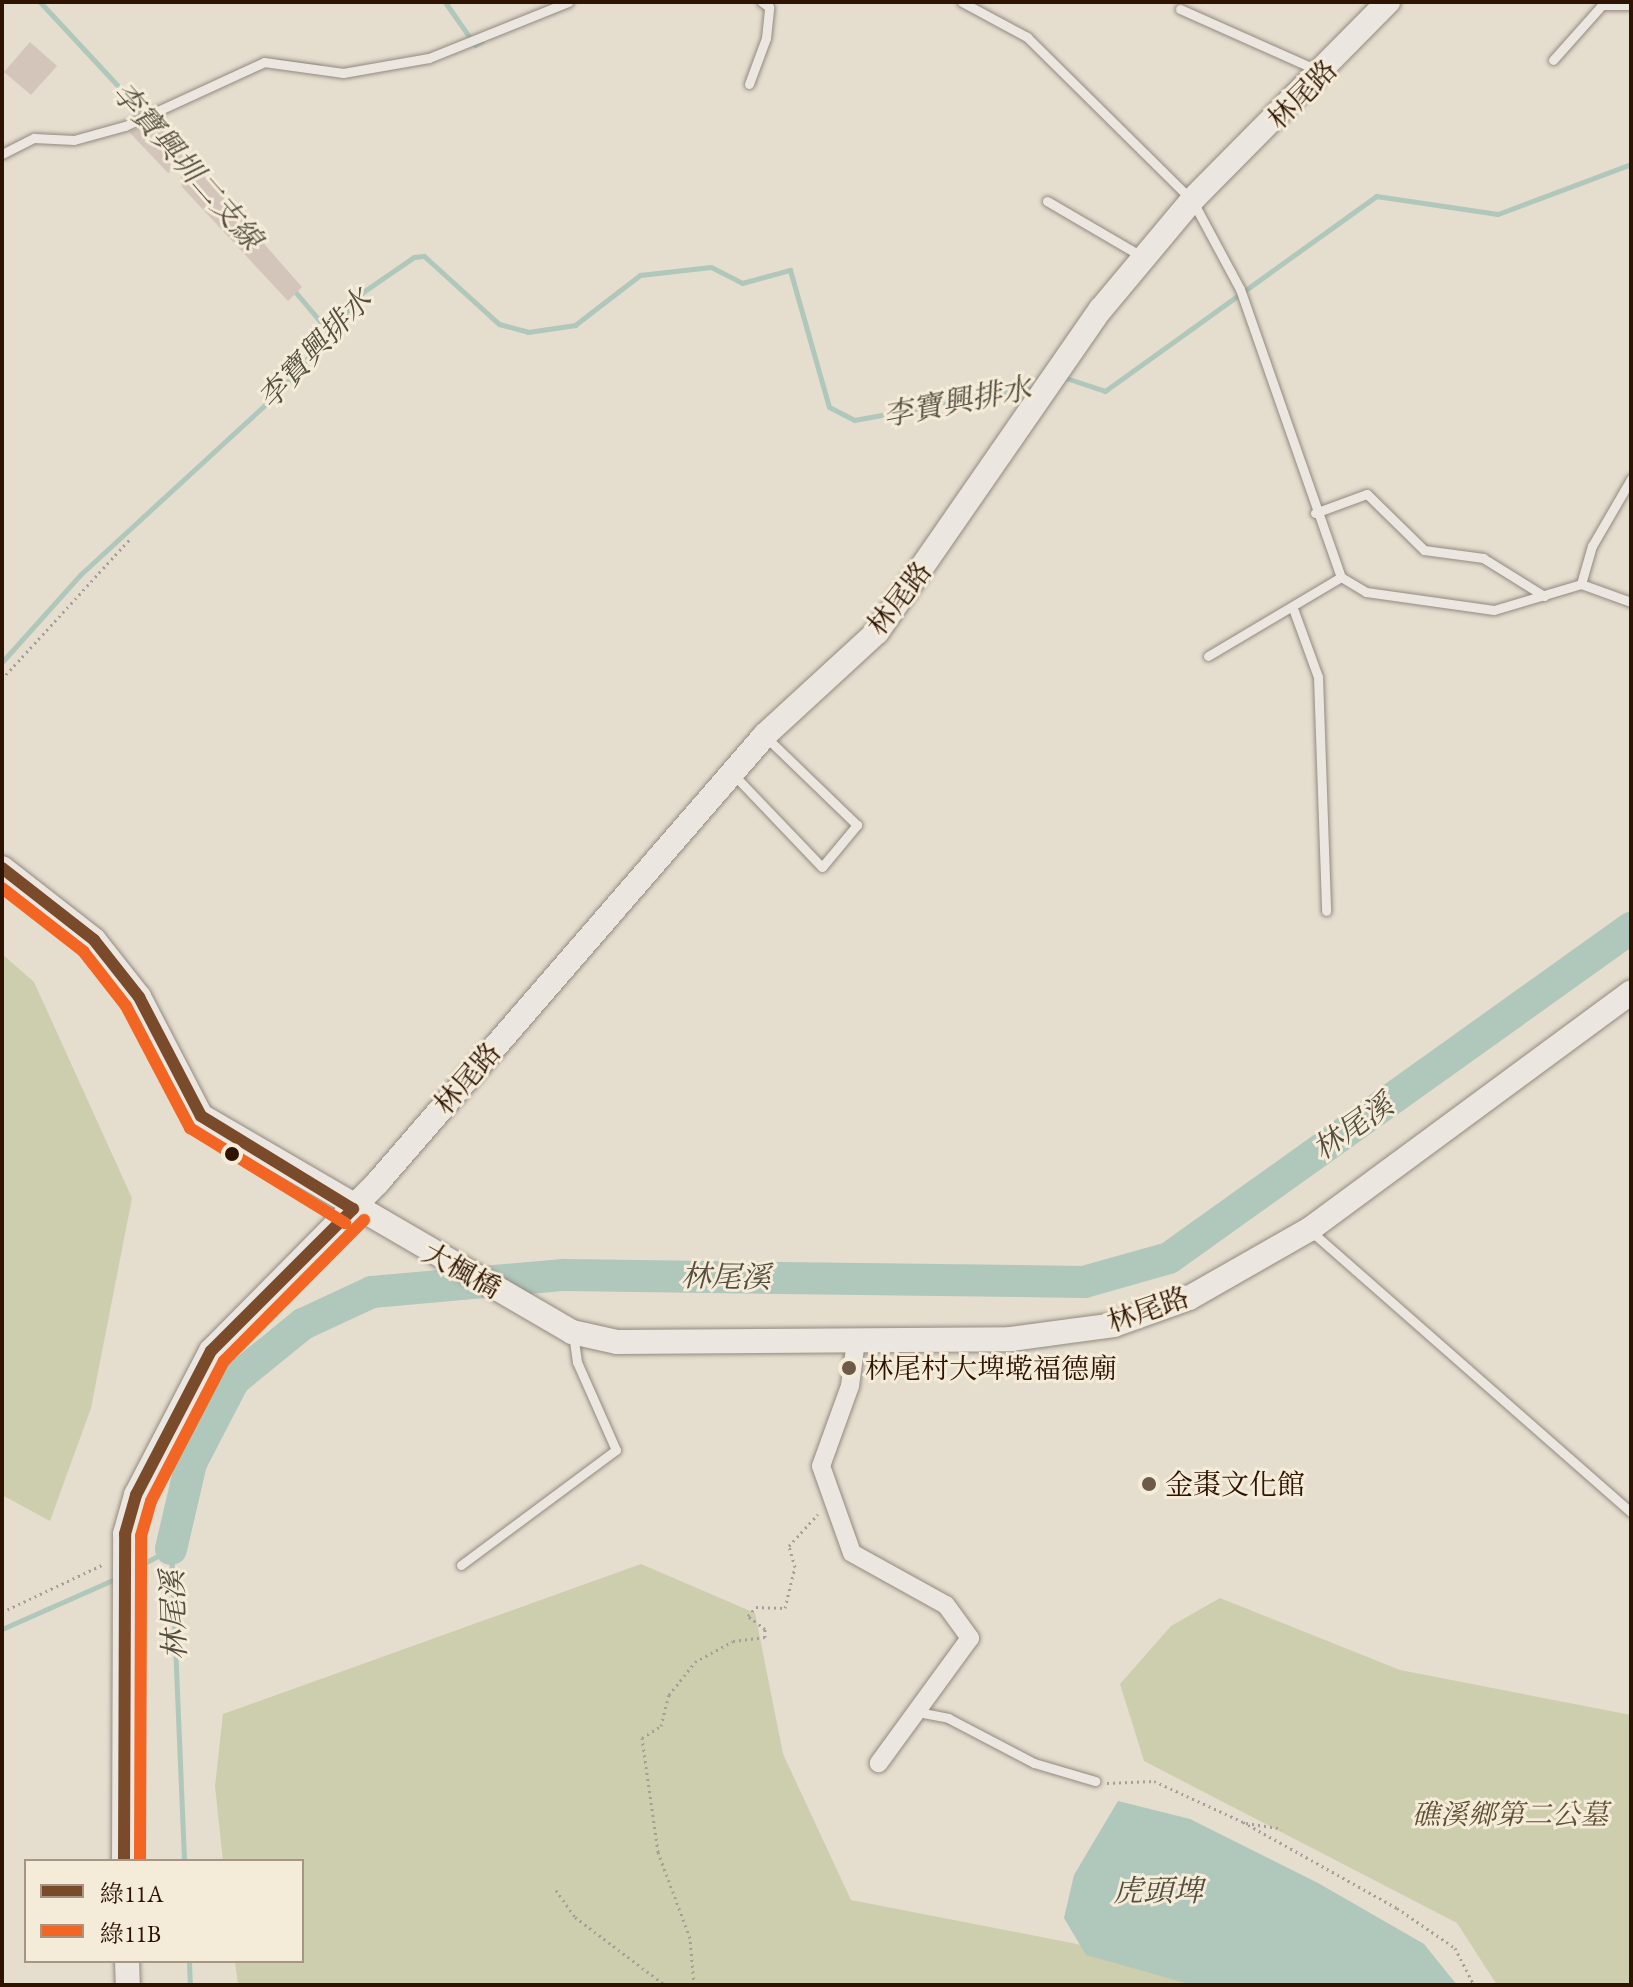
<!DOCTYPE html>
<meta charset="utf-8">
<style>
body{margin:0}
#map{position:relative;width:1633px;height:1987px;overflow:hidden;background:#e5ddce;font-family:"EB Garamond","Noto Serif TC",serif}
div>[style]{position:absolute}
.green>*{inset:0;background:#cdceae}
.water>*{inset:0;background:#b0c7bc}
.stream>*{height:5px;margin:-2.5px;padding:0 2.5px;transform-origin:2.5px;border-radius:2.5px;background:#b0c7bc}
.river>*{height:32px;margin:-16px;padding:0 16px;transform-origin:16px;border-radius:16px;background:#b0c7bc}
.building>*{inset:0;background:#d3c5ba}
.path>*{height:3px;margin-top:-1.5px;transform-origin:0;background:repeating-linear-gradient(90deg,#a59f97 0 2px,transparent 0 6px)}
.roads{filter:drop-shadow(0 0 2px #928a80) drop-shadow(0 0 2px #928a80)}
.lane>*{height:9px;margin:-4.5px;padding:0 4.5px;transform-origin:4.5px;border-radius:4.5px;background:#ebe6df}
.street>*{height:18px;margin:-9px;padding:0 9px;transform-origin:9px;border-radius:9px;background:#ebe6df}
.secondary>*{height:24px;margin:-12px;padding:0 12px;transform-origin:12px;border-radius:12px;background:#ebe6df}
.bus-1>*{height:12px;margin:-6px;padding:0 6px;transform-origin:6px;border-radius:6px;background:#7a4b2a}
.bus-2>*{height:12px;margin:-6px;padding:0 6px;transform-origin:6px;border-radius:6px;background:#f26522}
.dots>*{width:22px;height:22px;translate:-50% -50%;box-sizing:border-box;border:4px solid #f5ebd9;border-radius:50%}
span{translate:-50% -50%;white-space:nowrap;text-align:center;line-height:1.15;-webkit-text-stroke:6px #f5ebd9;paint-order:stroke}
.street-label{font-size:28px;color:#2e1300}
.poi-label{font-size:28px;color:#2e1300}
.left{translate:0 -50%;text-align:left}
.park-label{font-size:28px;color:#5f5034;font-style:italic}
.water-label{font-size:30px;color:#544e3f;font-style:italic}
.frame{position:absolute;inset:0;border:4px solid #2e1300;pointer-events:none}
.legend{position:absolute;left:24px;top:1859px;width:280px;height:104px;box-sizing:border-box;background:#f5ebd9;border:2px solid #a59582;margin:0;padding:10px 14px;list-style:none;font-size:24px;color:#2e1300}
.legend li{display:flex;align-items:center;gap:16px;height:40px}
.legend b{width:40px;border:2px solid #a59582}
</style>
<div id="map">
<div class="green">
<div style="clip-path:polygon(2px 954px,34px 982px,132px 1198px,91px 1408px,50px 1521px,2px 1495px)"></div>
<div style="clip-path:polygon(641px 1564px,755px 1613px,783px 1754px,851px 1900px,1077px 1944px,1210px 1985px,238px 1985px,235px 1961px,302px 1961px,302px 1861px,223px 1861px,215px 1786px,223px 1714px)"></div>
<div style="clip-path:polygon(1220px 1598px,1400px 1670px,1631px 1715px,1631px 1985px,1497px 1985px,1457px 1923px,1144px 1761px,1120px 1684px,1171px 1626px)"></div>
</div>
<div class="water">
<div style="clip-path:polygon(1118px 1801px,1190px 1819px,1318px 1883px,1424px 1944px,1457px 1985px,1193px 1985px,1086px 1955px,1064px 1918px,1074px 1875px)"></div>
</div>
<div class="stream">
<div style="left:40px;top:2px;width:156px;rotate:47.1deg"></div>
<div style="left:445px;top:2px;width:52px;rotate:55.1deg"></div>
<div style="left:475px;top:45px;width:7px;rotate:-27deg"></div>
<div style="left:278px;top:61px;width:41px;rotate:7deg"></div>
<div style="left:292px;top:288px;width:59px;rotate:49.8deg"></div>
<div style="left:1066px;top:378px;width:41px;rotate:18.4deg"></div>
<div style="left:1105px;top:391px;width:334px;rotate:-35.7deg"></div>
<div style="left:1376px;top:196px;width:123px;rotate:8.4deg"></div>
<div style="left:1498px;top:214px;width:142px;rotate:-20.6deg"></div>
<div style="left:2px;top:662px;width:118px;rotate:-48.1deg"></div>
<div style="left:81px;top:574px;width:265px;rotate:-42.6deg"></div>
<div style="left:276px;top:395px;width:135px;rotate:-49.8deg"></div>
<div style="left:363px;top:292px;width:62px;rotate:-34.5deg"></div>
<div style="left:414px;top:257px;width:10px;rotate:-6deg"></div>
<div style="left:424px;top:256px;width:101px;rotate:42.2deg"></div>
<div style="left:499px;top:324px;width:30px;rotate:15deg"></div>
<div style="left:528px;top:332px;width:48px;rotate:-8.5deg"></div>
<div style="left:575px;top:325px;width:82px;rotate:-37.6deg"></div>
<div style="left:640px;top:275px;width:71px;rotate:-6.4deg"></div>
<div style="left:711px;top:267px;width:35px;rotate:27deg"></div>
<div style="left:742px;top:283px;width:50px;rotate:-15.2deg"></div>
<div style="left:790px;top:270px;width:142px;rotate:74.1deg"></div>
<div style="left:829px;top:407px;width:28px;rotate:27deg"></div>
<div style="left:854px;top:420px;width:186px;rotate:-10.2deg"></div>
<div style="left:133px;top:1569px;width:43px;rotate:-27.8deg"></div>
<div style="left:171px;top:1549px;width:312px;rotate:87.6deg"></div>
<div style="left:2px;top:1629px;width:126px;rotate:-23.9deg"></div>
<div style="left:189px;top:1961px;width:24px;rotate:88deg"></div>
</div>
<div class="river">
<div style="left:171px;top:1549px;width:88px;rotate:-76.9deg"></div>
<div style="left:191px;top:1463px;width:93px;rotate:-62.6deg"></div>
<div style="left:234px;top:1380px;width:89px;rotate:-39.1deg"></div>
<div style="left:303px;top:1324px;width:76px;rotate:-24.9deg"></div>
<div style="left:372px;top:1292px;width:193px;rotate:-5.1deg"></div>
<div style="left:564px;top:1275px;width:520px;rotate:0.77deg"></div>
<div style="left:1084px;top:1282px;width:88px;rotate:-15.8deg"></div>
<div style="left:1169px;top:1258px;width:568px;rotate:-35.54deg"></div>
</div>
<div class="building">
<div style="clip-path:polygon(30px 42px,57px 66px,31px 95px,4px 72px)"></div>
<div style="clip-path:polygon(155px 120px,302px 287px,288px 301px,182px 187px,179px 165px,168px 173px,129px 132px)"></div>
</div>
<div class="path">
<div style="left:2px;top:679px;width:190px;rotate:-47.6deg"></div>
<div style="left:2px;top:1612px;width:113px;rotate:-25.2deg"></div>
<div style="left:1107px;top:1783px;width:47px;rotate:-2.4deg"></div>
<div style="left:1154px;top:1781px;width:98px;rotate:24.7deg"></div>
<div style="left:1243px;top:1822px;width:176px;rotate:29.2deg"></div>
<div style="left:1397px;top:1908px;width:70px;rotate:34.6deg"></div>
<div style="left:1455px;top:1948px;width:42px;rotate:62.8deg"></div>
<div style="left:1246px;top:1823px;width:36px;rotate:9deg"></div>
<div style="left:556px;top:1890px;width:33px;rotate:55deg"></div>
<div style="left:575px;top:1917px;width:113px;rotate:37.1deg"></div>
<div style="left:694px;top:1985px;width:47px;rotate:-94.9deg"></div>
<div style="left:690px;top:1938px;width:92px;rotate:-110.4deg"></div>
<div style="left:658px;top:1852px;width:115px;rotate:-98deg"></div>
<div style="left:642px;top:1738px;width:22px;rotate:-32deg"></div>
<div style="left:661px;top:1726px;width:32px;rotate:-76deg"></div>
<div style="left:669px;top:1695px;width:42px;rotate:-51.8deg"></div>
<div style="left:695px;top:1662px;width:43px;rotate:-28.9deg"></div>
<div style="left:733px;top:1641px;width:32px;rotate:-7deg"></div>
<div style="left:765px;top:1637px;width:8px;rotate:-90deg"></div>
<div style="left:765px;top:1629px;width:21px;rotate:-143deg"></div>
<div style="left:748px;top:1616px;width:12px;rotate:-48deg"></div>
<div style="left:756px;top:1607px;width:29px;rotate:2deg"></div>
<div style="left:785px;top:1608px;width:42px;rotate:-76.3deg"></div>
<div style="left:795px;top:1567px;width:22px;rotate:-106deg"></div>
<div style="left:789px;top:1546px;width:43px;rotate:-47.8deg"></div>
</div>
<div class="roads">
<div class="lane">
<div style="left:962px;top:2px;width:74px;rotate:28.3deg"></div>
<div style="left:1027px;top:37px;width:232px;rotate:44.7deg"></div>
<div style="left:1192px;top:200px;width:101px;rotate:61.7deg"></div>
<div style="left:1240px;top:289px;width:305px;rotate:70.7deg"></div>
<div style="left:1341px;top:577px;width:29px;rotate:31deg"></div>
<div style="left:1366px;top:592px;width:129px;rotate:8deg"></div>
<div style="left:1494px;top:610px;width:91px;rotate:-16.6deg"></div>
<div style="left:1581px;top:584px;width:53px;rotate:19.8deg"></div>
<div style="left:1180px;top:9px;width:152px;rotate:24deg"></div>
<div style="left:1553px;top:60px;width:74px;rotate:-48.3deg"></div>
<div style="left:1602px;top:5px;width:29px"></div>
<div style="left:749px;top:84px;width:49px;rotate:-69.7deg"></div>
<div style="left:766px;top:38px;width:31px;rotate:-84deg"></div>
<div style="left:769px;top:7px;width:9px;rotate:-144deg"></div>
<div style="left:2px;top:154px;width:36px;rotate:-27deg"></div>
<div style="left:34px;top:138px;width:40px;rotate:2.9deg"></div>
<div style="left:74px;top:140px;width:53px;rotate:-15.4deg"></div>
<div style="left:125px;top:126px;width:153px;rotate:-24.7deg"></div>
<div style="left:264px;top:62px;width:80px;rotate:7.9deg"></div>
<div style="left:343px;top:73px;width:87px;rotate:-9.9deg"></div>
<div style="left:429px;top:58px;width:150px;rotate:-21.9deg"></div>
<div style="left:1047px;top:201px;width:111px;rotate:30.3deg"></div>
<div style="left:1315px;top:513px;width:55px;rotate:-20.1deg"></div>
<div style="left:1367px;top:494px;width:80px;rotate:44.5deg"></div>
<div style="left:1424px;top:550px;width:60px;rotate:7.7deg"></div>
<div style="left:1483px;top:558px;width:72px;rotate:31.9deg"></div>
<div style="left:1581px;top:584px;width:40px;rotate:-74deg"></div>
<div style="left:1592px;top:546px;width:78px;rotate:-59.8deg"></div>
<div style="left:1294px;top:611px;width:70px;rotate:70deg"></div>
<div style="left:1318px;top:677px;width:234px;rotate:88deg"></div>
<div style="left:1208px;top:656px;width:155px;rotate:-30.7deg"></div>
<div style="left:734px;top:775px;width:127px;rotate:46.3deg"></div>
<div style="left:822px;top:867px;width:55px;rotate:-50.2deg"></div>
<div style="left:857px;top:825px;width:127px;rotate:-136deg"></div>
<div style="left:1312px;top:1232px;width:424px;rotate:41.3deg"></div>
<div style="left:461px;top:1565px;width:193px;rotate:-36.6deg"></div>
<div style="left:616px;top:1450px;width:96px;rotate:-113.9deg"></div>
<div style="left:577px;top:1362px;width:27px;rotate:-98deg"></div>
<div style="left:918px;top:1712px;width:31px;rotate:11deg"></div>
<div style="left:948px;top:1718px;width:97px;rotate:27.6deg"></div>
<div style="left:1034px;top:1763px;width:64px;rotate:16.4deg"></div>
</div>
<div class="street">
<div style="left:856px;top:1341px;width:45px;rotate:97.6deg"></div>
<div style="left:850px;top:1386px;width:85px;rotate:109.9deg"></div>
<div style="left:821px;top:1466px;width:92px;rotate:70.4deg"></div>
<div style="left:852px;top:1553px;width:107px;rotate:29deg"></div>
<div style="left:946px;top:1605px;width:41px;rotate:54deg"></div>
<div style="left:970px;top:1638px;width:155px;rotate:126.1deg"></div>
</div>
<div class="secondary">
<div style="left:2px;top:868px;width:117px;rotate:38deg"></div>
<div style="left:94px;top:940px;width:73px;rotate:51.7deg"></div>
<div style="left:139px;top:997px;width:134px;rotate:62.5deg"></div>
<div style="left:201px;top:1116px;width:429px;rotate:30.2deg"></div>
<div style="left:572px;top:1332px;width:46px;rotate:12.5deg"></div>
<div style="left:617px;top:1342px;width:394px;rotate:-0.4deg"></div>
<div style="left:1011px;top:1339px;width:104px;rotate:-7.7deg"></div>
<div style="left:1114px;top:1325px;width:80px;rotate:-19.8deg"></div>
<div style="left:1189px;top:1298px;width:139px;rotate:-29.7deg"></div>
<div style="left:1310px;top:1229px;width:399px;rotate:-36.4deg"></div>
<div style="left:124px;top:1861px;width:327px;rotate:-89.8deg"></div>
<div style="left:125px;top:1534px;width:41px;rotate:-74.2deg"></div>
<div style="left:136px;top:1495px;width:162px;rotate:-62.5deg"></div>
<div style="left:211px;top:1351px;width:238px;rotate:-45.3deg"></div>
<div style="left:378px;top:1182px;width:591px;rotate:-49.11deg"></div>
<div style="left:765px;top:735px;width:152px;rotate:-42.6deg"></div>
<div style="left:877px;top:632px;width:393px;rotate:-55.3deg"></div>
<div style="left:1101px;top:309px;width:142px;rotate:-50.1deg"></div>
<div style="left:1192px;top:200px;width:279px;rotate:-45.3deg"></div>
<div style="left:127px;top:1961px;width:24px;rotate:88deg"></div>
</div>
</div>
<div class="bus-1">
<div style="left:2px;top:868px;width:117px;rotate:38deg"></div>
<div style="left:94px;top:940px;width:73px;rotate:51.7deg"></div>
<div style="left:139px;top:997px;width:134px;rotate:62.5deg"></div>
<div style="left:201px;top:1116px;width:178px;rotate:31.5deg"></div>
<div style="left:124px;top:1861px;width:327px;rotate:-89.8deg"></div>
<div style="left:125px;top:1534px;width:41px;rotate:-74.2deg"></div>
<div style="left:136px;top:1495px;width:162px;rotate:-62.5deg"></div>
<div style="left:211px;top:1351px;width:201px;rotate:-45deg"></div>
</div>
<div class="bus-2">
<div style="left:2px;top:888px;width:103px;rotate:37.9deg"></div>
<div style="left:83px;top:951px;width:70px;rotate:52deg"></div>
<div style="left:126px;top:1006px;width:138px;rotate:62.3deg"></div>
<div style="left:190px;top:1128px;width:182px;rotate:31.5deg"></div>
<div style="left:140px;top:1861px;width:325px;rotate:-89.8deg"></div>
<div style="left:141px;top:1536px;width:36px;rotate:-74deg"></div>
<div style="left:151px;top:1501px;width:158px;rotate:-62.5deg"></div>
<div style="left:224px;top:1361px;width:199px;rotate:-45.2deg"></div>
</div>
<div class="dots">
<div style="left:232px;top:1154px;background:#2e1300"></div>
<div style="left:849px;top:1368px;background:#6e5a48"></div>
<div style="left:1149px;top:1484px;background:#6e5a48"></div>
</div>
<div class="street-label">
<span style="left:1302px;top:94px;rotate:-45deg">林尾路</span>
<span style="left:899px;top:598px;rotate:-52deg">林尾路</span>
<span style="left:467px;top:1078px;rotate:-49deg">林尾路</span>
<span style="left:462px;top:1270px;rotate:29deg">大楓橋</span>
<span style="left:1148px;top:1309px;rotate:-19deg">林尾路</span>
</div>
<div class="poi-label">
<span class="left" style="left:865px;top:1368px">林尾村大埤墘福德廟</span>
<span class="left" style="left:1165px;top:1484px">金棗文化館</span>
</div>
<div class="park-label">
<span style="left:1510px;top:1814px">礁溪鄉第二公墓</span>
</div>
<div class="water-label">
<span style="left:187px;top:166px;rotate:49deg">李寶興圳二支線</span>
<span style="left:315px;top:349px;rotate:-47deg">李寶興排水</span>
<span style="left:957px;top:402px;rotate:-11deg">李寶興排水</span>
<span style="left:1353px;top:1127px;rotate:-35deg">林尾溪</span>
<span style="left:726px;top:1277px;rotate:1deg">林尾溪</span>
<span style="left:174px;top:1615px;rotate:-92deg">林尾溪</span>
<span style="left:1158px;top:1891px">虎頭埤</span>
</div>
<div class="frame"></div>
<ul class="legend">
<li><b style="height:10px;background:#7a4b2a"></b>綠11A</li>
<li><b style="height:10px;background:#f26522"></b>綠11B</li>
</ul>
</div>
